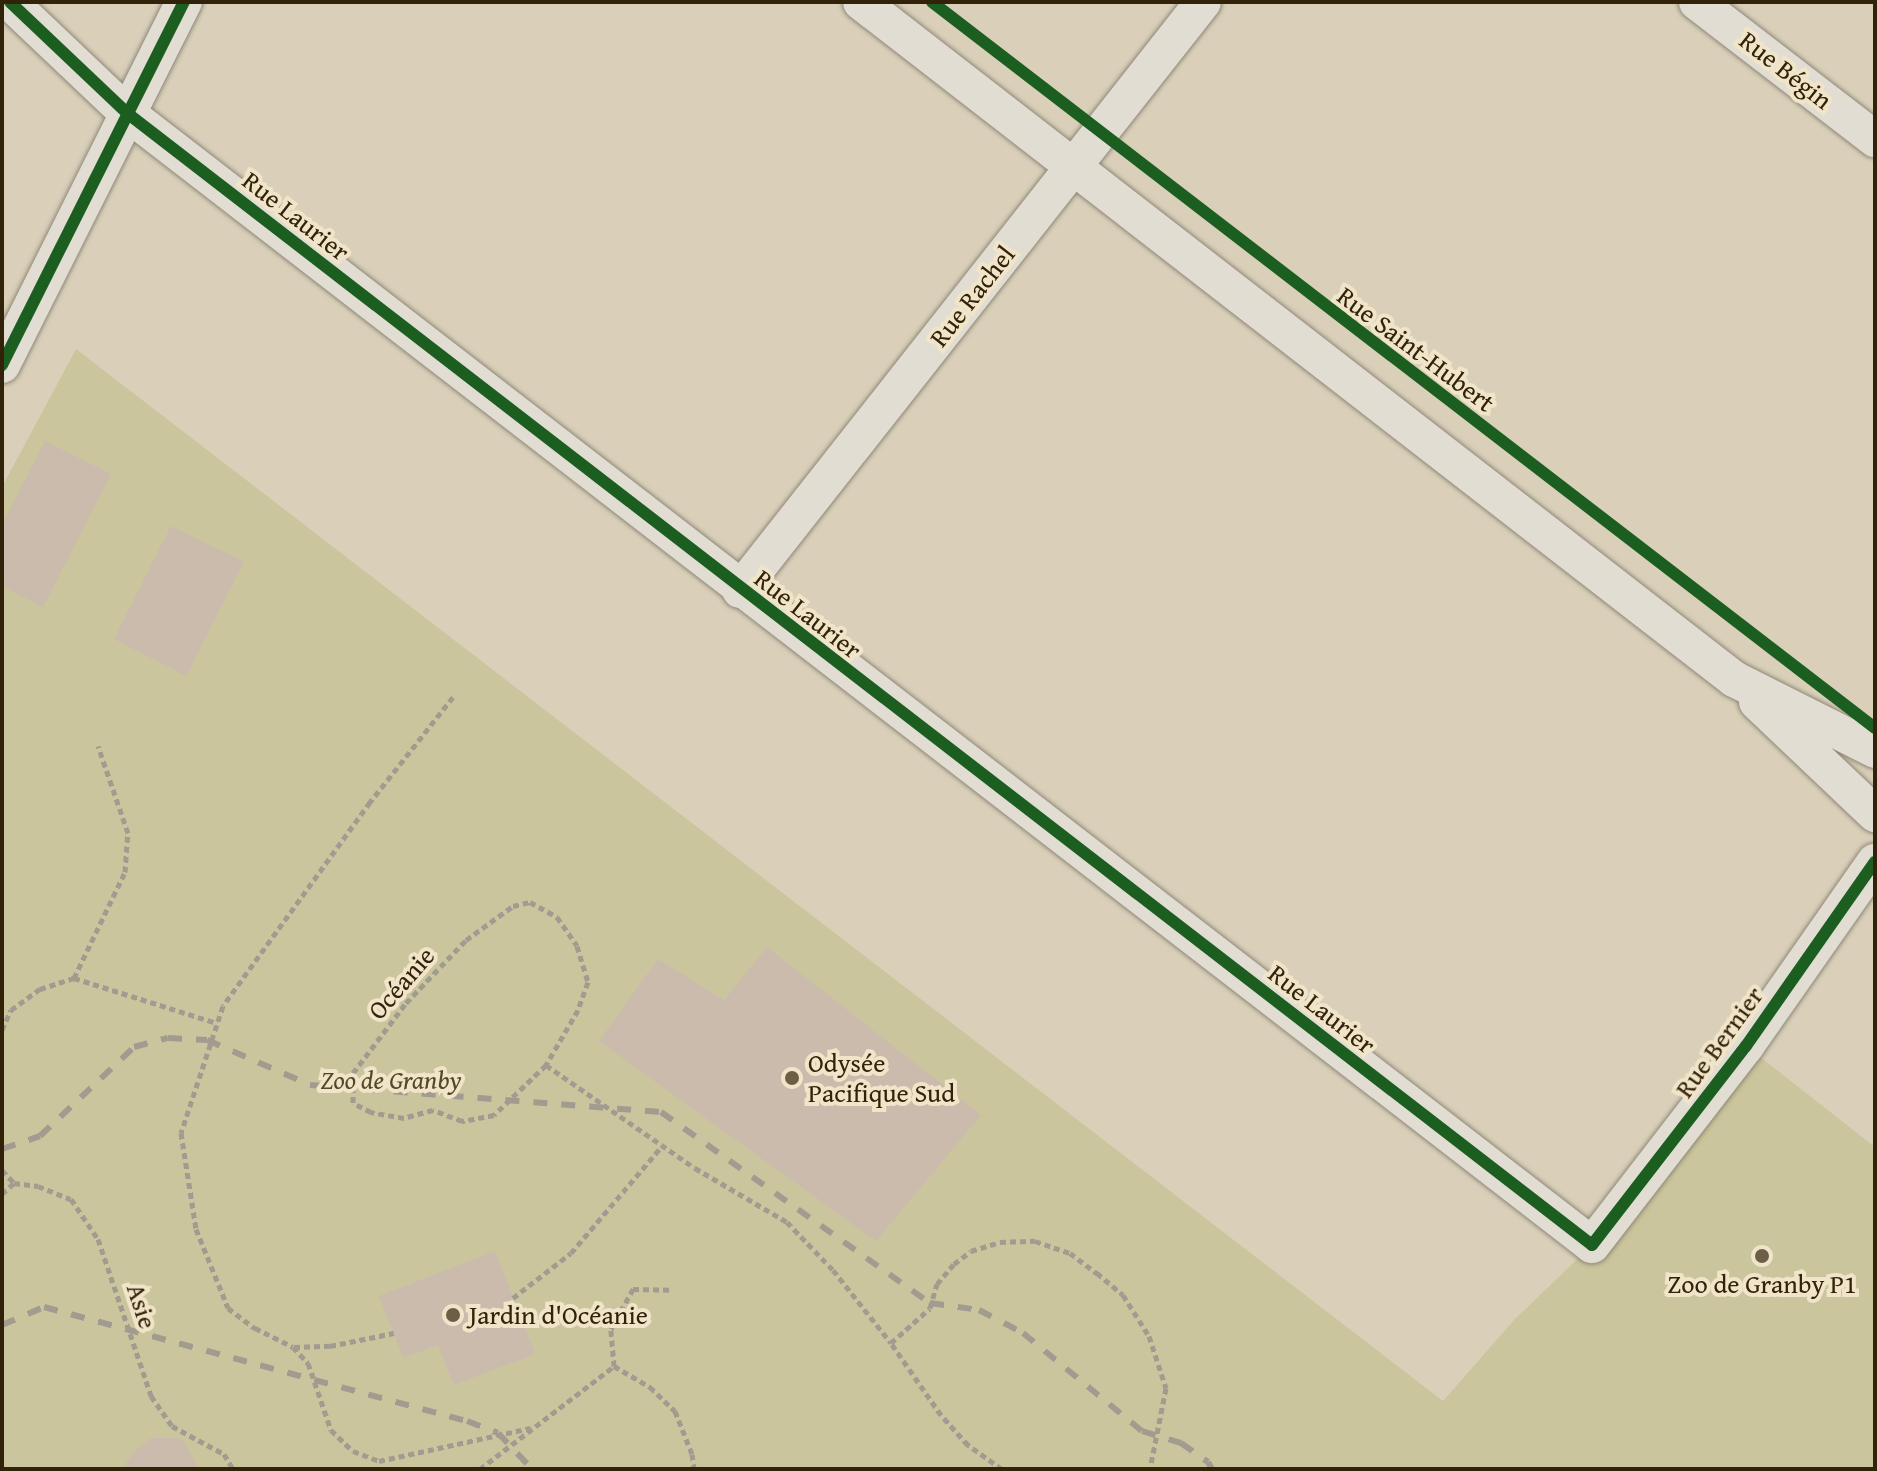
<!DOCTYPE html>
<meta charset="utf-8">
<style>
body{margin:0}
#map{position:relative;width:1877px;height:1471px;overflow:hidden;background:#dad0ba;font-family:"Gentium Book Plus",serif}
div>[style]{position:absolute}
.green>*{inset:0;background:#cac59c}
.building>*{inset:0;background:#cbbbad}
.path>*{height:5px;margin-top:-2.5px;transform-origin:0;background:repeating-linear-gradient(90deg,#a19b90 0 6px,transparent 0 10px)}
.roads{filter:drop-shadow(0 0 2px #8f8777) drop-shadow(0 0 2px #8f8777)}
.minor>*{height:36px;margin:-18px;padding:0 18px;transform-origin:18px;border-radius:18px;background:#e2ddd2}
.rail>*{height:6px;margin-top:-3px;transform-origin:0;background:repeating-linear-gradient(90deg,#a19b90 0 14px,transparent 0 28px)}
.cycleway>*{height:12px;margin:-6px;padding:0 6px;transform-origin:6px;border-radius:6px;background:#1b5e20}
.dots>*{width:22px;height:22px;translate:-50% -50%;box-sizing:border-box;border:4px solid #f0e4c9;border-radius:50%}
span{translate:-50% -50%;white-space:nowrap;text-align:center;line-height:1.15;-webkit-text-stroke:8px #f0e4c9;paint-order:stroke}
.street-label{font-size:26px;color:#322209}
.poi-label{font-size:26px;color:#322209}
.left{translate:0 -50%;text-align:left}
.park-label{font-size:26px;color:#554828;font-style:italic}
.frame{position:absolute;inset:0;border:4px solid #322209;pointer-events:none}
</style>
<div id="map">
<div class="green">
<div style="clip-path:polygon(76px 349px,1443px 1401px,1514px 1320px,1592px 1245px,1746px 1046px,1875px 1147px,1875px 1469px,2px 1469px,2px 487px)"></div>
</div>
<div class="building">
<div style="clip-path:polygon(45px 441px,111px 474px,43px 607px,2px 586px,2px 525px)"></div>
<div style="clip-path:polygon(171px 526px,244px 562px,186px 676px,114px 639px)"></div>
<div style="clip-path:polygon(767px 947px,981px 1115px,876px 1241px,599px 1041px,658px 959px,724px 1000px)"></div>
<div style="clip-path:polygon(495px 1251px,535px 1354px,454px 1385px,438px 1345px,403px 1358px,379px 1296px)"></div>
<div style="clip-path:polygon(151px 1438px,181px 1438px,200px 1469px,122px 1469px,133px 1453px)"></div>
</div>
<div class="path">
<div style="left:453px;top:697px;width:134px;rotate:128.3deg"></div>
<div style="left:370px;top:802px;width:251px;rotate:125.8deg"></div>
<div style="left:223px;top:1006px;width:134px;rotate:108.3deg"></div>
<div style="left:181px;top:1133px;width:97px;rotate:81.1deg"></div>
<div style="left:196px;top:1229px;width:85px;rotate:67.9deg"></div>
<div style="left:228px;top:1308px;width:34px;rotate:37deg"></div>
<div style="left:255px;top:1328px;width:42px;rotate:26.6deg"></div>
<div style="left:293px;top:1347px;width:22px;rotate:47deg"></div>
<div style="left:308px;top:1363px;width:71px;rotate:71.1deg"></div>
<div style="left:331px;top:1430px;width:30px;rotate:44deg"></div>
<div style="left:353px;top:1451px;width:28px;rotate:21deg"></div>
<div style="left:379px;top:1461px;width:155px;rotate:-12.3deg"></div>
<div style="left:74px;top:978px;width:118px;rotate:-64.3deg"></div>
<div style="left:125px;top:872px;width:39px;rotate:-86deg"></div>
<div style="left:128px;top:833px;width:92px;rotate:-109deg"></div>
<div style="left:2px;top:1030px;width:22px;rotate:-66deg"></div>
<div style="left:11px;top:1010px;width:36px;rotate:-36deg"></div>
<div style="left:40px;top:989px;width:36px;rotate:-18deg"></div>
<div style="left:74px;top:978px;width:150px;rotate:17.5deg"></div>
<div style="left:546px;top:1065px;width:72px;rotate:136.1deg"></div>
<div style="left:494px;top:1115px;width:33px;rotate:169deg"></div>
<div style="left:462px;top:1121px;width:31px;rotate:-159deg"></div>
<div style="left:433px;top:1110px;width:30px;rotate:165deg"></div>
<div style="left:404px;top:1118px;width:34px;rotate:-170deg"></div>
<div style="left:371px;top:1112px;width:20px;rotate:-153deg"></div>
<div style="left:353px;top:1103px;width:30px;rotate:-90deg"></div>
<div style="left:353px;top:1073px;width:88px;rotate:-52.9deg"></div>
<div style="left:406px;top:1003px;width:87px;rotate:-46.4deg"></div>
<div style="left:466px;top:940px;width:58px;rotate:-35.9deg"></div>
<div style="left:513px;top:906px;width:17px;rotate:-13deg"></div>
<div style="left:530px;top:902px;width:31px;rotate:29deg"></div>
<div style="left:557px;top:917px;width:35px;rotate:55deg"></div>
<div style="left:577px;top:946px;width:38px;rotate:73deg"></div>
<div style="left:588px;top:982px;width:30px;rotate:110deg"></div>
<div style="left:578px;top:1010px;width:64px;rotate:120.2deg"></div>
<div style="left:546px;top:1065px;width:181px;rotate:34.7deg"></div>
<div style="left:695px;top:1168px;width:107px;rotate:30.4deg"></div>
<div style="left:787px;top:1222px;width:66px;rotate:46.2deg"></div>
<div style="left:833px;top:1270px;width:93px;rotate:51.5deg"></div>
<div style="left:2px;top:1170px;width:18px;rotate:47deg"></div>
<div style="left:2px;top:1194px;width:16px;rotate:-43deg"></div>
<div style="left:14px;top:1183px;width:24px;rotate:7deg"></div>
<div style="left:38px;top:1186px;width:35px;rotate:22deg"></div>
<div style="left:71px;top:1199px;width:48px;rotate:56deg"></div>
<div style="left:98px;top:1239px;width:166px;rotate:71.3deg"></div>
<div style="left:151px;top:1396px;width:37px;rotate:55deg"></div>
<div style="left:172px;top:1426px;width:59px;rotate:28.3deg"></div>
<div style="left:224px;top:1454px;width:17px;rotate:59deg"></div>
<div style="left:513px;top:1298px;width:73px;rotate:-37.8deg"></div>
<div style="left:571px;top:1253px;width:140px;rotate:-49.6deg"></div>
<div style="left:294px;top:1347px;width:36px;rotate:-2deg"></div>
<div style="left:330px;top:1346px;width:65px;rotate:-11.5deg"></div>
<div style="left:614px;top:1366px;width:37px;rotate:-95deg"></div>
<div style="left:611px;top:1329px;width:46px;rotate:-61.2deg"></div>
<div style="left:633px;top:1289px;width:39px;rotate:1deg"></div>
<div style="left:480px;top:1469px;width:169px;rotate:-37.5deg"></div>
<div style="left:614px;top:1366px;width:42px;rotate:30.3deg"></div>
<div style="left:650px;top:1387px;width:35px;rotate:44deg"></div>
<div style="left:675px;top:1411px;width:46px;rotate:68.4deg"></div>
<div style="left:692px;top:1454px;width:15px;rotate:82deg"></div>
<div style="left:1002px;top:1469px;width:42px;rotate:-144.8deg"></div>
<div style="left:968px;top:1445px;width:40px;rotate:-132deg"></div>
<div style="left:941px;top:1415px;width:88px;rotate:-124.8deg"></div>
<div style="left:891px;top:1343px;width:52px;rotate:-41.9deg"></div>
<div style="left:930px;top:1308px;width:25px;rotate:-74deg"></div>
<div style="left:937px;top:1284px;width:26px;rotate:-50deg"></div>
<div style="left:954px;top:1264px;width:21px;rotate:-37deg"></div>
<div style="left:971px;top:1251px;width:30px;rotate:-17deg"></div>
<div style="left:1000px;top:1242px;width:35px;rotate:-2deg"></div>
<div style="left:1035px;top:1241px;width:37px;rotate:19deg"></div>
<div style="left:1070px;top:1253px;width:34px;rotate:37deg"></div>
<div style="left:1097px;top:1273px;width:34px;rotate:40deg"></div>
<div style="left:1123px;top:1295px;width:49px;rotate:57.6deg"></div>
<div style="left:1149px;top:1336px;width:55px;rotate:71.9deg"></div>
<div style="left:1166px;top:1388px;width:83px;rotate:101.2deg"></div>
</div>
<div class="roads">
<div class="minor">
<div style="left:10px;top:2px;width:161px;rotate:43.5deg"></div>
<div style="left:127px;top:113px;width:1851px;rotate:37.69deg"></div>
<div style="left:1592px;top:1245px;width:252px;rotate:-52.3deg"></div>
<div style="left:1746px;top:1046px;width:225px;rotate:-55deg"></div>
<div style="left:861px;top:2px;width:1105px;rotate:37.79deg"></div>
<div style="left:1734px;top:679px;width:158px;rotate:26.7deg"></div>
<div style="left:1697px;top:2px;width:225px;rotate:37.6deg"></div>
<div style="left:2px;top:365px;width:406px;rotate:-63.4deg"></div>
<div style="left:740px;top:590px;width:748px;rotate:-51.78deg"></div>
<div style="left:1757px;top:702px;width:163px;rotate:43.5deg"></div>
</div>
</div>
<div class="rail">
<div style="left:2px;top:1149px;width:40px;rotate:-18.9deg"></div>
<div style="left:40px;top:1136px;width:129px;rotate:-43.4deg"></div>
<div style="left:134px;top:1047px;width:35px;rotate:-15deg"></div>
<div style="left:168px;top:1038px;width:39px;rotate:3deg"></div>
<div style="left:207px;top:1040px;width:112px;rotate:23.6deg"></div>
<div style="left:310px;top:1085px;width:352px;rotate:4.4deg"></div>
<div style="left:661px;top:1112px;width:330px;rotate:35.4deg"></div>
<div style="left:930px;top:1303px;width:49px;rotate:8.1deg"></div>
<div style="left:979px;top:1310px;width:50px;rotate:27.6deg"></div>
<div style="left:1023px;top:1333px;width:154px;rotate:39.5deg"></div>
<div style="left:1142px;top:1431px;width:41px;rotate:17.1deg"></div>
<div style="left:1181px;top:1443px;width:33px;rotate:35deg"></div>
<div style="left:1208px;top:1462px;width:8px;rotate:60deg"></div>
<div style="left:2px;top:1325px;width:46px;rotate:-23.2deg"></div>
<div style="left:44px;top:1307px;width:438px;rotate:15.1deg"></div>
<div style="left:467px;top:1421px;width:33px;rotate:21deg"></div>
<div style="left:498px;top:1433px;width:50px;rotate:46.6deg"></div>
</div>
<div class="cycleway">
<div style="left:10px;top:2px;width:161px;rotate:43.5deg"></div>
<div style="left:127px;top:113px;width:1851px;rotate:37.69deg"></div>
<div style="left:1592px;top:1245px;width:252px;rotate:-52.3deg"></div>
<div style="left:1746px;top:1046px;width:225px;rotate:-55deg"></div>
<div style="left:932px;top:2px;width:1190px;rotate:37.59deg"></div>
<div style="left:2px;top:365px;width:406px;rotate:-63.4deg"></div>
</div>
<div class="dots">
<div style="left:792px;top:1078px;background:#6d5f47"></div>
<div style="left:1762px;top:1256px;background:#6d5f47"></div>
<div style="left:453px;top:1315px;background:#6d5f47"></div>
</div>
<div class="street-label">
<span style="left:1786px;top:70px;rotate:38deg">Rue Bégin</span>
<span style="left:296px;top:216px;rotate:38deg">Rue Laurier</span>
<span style="left:972px;top:296px;rotate:-52deg">Rue Rachel</span>
<span style="left:1416px;top:349px;rotate:37deg">Rue Saint-Hubert</span>
<span style="left:808px;top:614px;rotate:38deg">Rue Laurier</span>
<span style="left:401px;top:983px;rotate:-49deg">Océanie</span>
<span style="left:1322px;top:1009px;rotate:38deg">Rue Laurier</span>
<span style="left:1719px;top:1042px;rotate:-54deg">Rue Bernier</span>
<span style="left:142px;top:1306px;rotate:72deg">Asie</span>
</div>
<div class="poi-label">
<span class="left" style="left:808px;top:1078px">Odysée<br>Pacifique Sud</span>
<span style="left:1762px;top:1284px">Zoo de Granby P1</span>
<span class="left" style="left:469px;top:1315px">Jardin d'Océanie</span>
</div>
<div class="park-label">
<span style="left:391px;top:1080px">Zoo de Granby</span>
</div>
<div class="frame"></div>
</div>
